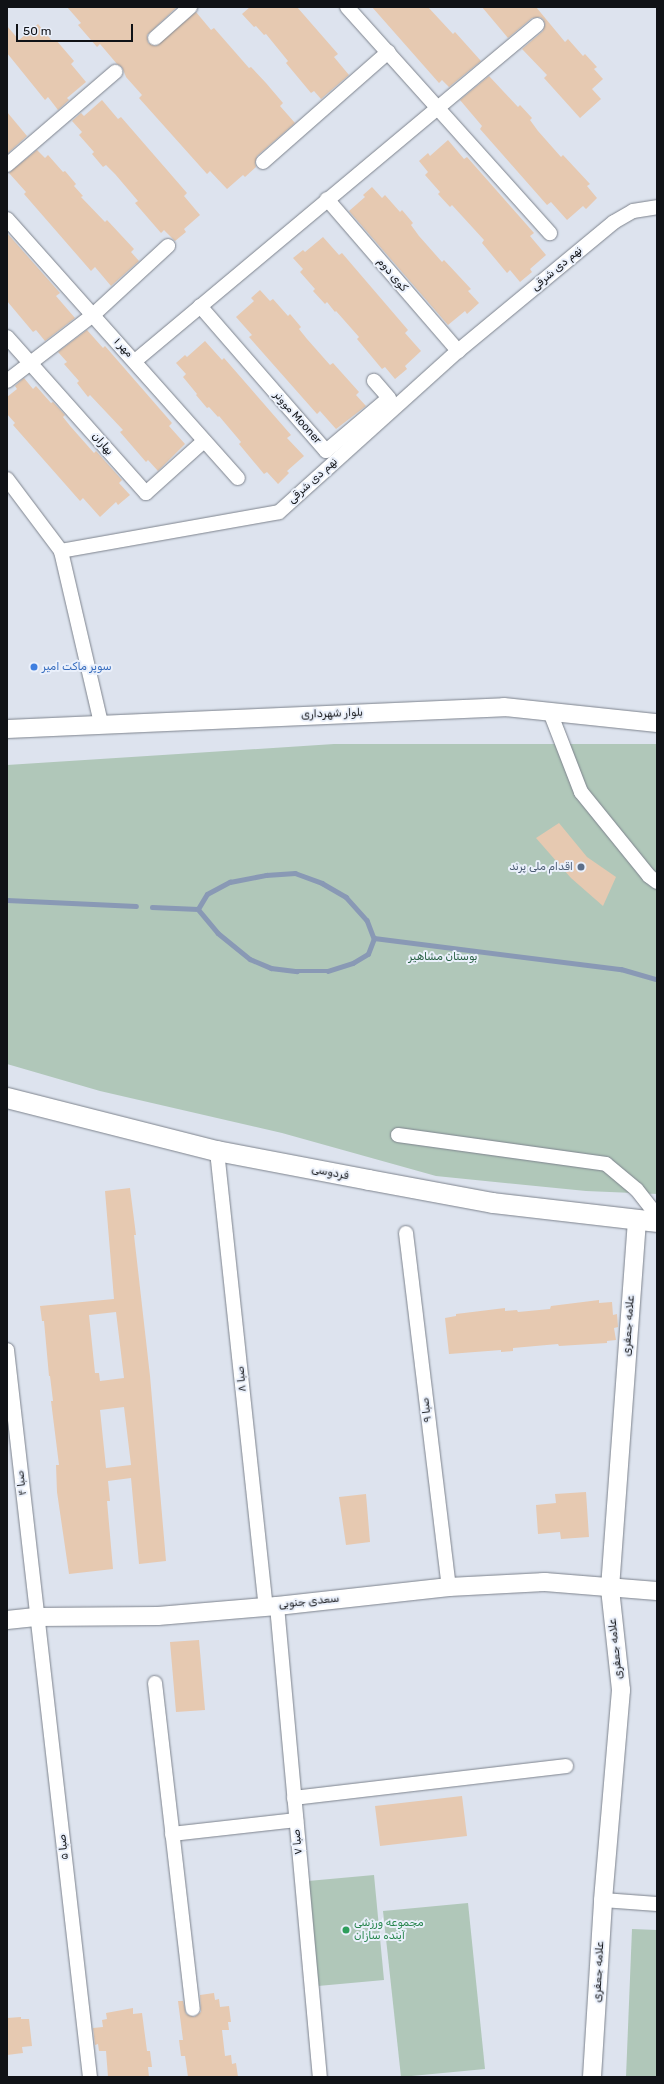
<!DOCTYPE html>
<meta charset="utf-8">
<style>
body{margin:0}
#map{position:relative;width:664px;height:2084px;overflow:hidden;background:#dde3ee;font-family:Rubik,Vazirmatn,sans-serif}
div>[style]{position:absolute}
.green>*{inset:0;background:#b0c7b9}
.stream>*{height:4.5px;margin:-2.25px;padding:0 2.25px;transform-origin:2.25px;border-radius:2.25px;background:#8999b5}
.building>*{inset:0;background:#e6c9b1}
.roads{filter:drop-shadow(0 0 1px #7d838d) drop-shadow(0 0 1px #7d838d)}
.minor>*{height:14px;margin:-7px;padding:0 7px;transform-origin:7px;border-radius:7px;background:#fff}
.tertiary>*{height:18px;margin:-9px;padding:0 9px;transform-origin:9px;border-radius:9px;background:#fff}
.secondary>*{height:20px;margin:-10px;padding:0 10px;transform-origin:10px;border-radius:10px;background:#fff}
.dots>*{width:11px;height:11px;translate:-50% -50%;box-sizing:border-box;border:2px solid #eaf0fb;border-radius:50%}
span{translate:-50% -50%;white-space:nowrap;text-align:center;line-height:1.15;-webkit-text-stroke:4px #eaf0fb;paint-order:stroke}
.street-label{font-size:11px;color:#101216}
.shop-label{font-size:11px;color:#366cbe}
.left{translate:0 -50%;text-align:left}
.service-label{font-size:11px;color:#4e5e75}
.right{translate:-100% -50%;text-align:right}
.park-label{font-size:11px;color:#296145}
.leisure-label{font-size:11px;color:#27864d}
.frame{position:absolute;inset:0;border:8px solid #101216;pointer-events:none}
.scale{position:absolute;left:16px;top:24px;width:117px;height:18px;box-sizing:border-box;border:2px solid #101216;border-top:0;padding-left:5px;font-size:12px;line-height:14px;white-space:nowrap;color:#101216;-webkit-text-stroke:3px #eaf0fb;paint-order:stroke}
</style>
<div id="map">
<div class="green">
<div style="clip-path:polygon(334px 744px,657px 744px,657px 1194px,586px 1191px,436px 1176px,282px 1133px,100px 1091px,7px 1064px,7px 765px)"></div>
<div style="clip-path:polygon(374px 1875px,384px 1980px,318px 1986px,308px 1881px)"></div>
<div style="clip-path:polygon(468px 1903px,485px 2069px,401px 2077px,383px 1911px)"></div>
<div style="clip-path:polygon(632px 1929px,657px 1930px,657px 2077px,626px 2077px)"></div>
</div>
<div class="stream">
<div style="left:7px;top:900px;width:129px;rotate:2.7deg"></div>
<div style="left:152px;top:907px;width:46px;rotate:2.5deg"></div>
<div style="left:198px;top:909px;width:31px;rotate:50deg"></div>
<div style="left:218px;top:933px;width:41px;rotate:39.1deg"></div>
<div style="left:250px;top:959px;width:23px;rotate:23deg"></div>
<div style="left:271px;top:968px;width:26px;rotate:7deg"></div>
<div style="left:297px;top:971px;width:31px"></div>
<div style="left:328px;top:971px;width:26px;rotate:-18deg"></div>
<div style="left:353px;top:963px;width:17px;rotate:-31deg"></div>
<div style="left:368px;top:954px;width:17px;rotate:-69deg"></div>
<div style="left:374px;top:938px;width:249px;rotate:7.2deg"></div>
<div style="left:621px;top:969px;width:37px;rotate:16deg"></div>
<div style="left:198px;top:909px;width:17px;rotate:-59deg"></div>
<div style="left:207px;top:894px;width:26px;rotate:-28deg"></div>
<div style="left:230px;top:882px;width:37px;rotate:-11deg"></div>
<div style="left:266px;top:875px;width:29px;rotate:-4deg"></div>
<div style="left:295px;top:873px;width:29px;rotate:20deg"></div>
<div style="left:322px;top:883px;width:28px;rotate:30deg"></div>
<div style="left:346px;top:897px;width:31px;rotate:48deg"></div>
<div style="left:367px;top:920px;width:19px;rotate:69deg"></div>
</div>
<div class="building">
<div style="clip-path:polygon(67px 7px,177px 7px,147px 35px,148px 43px,156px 46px,196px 12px,211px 30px,214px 28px,249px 68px,251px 67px,266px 83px,283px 103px,280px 106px,295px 123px,257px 156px,255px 163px,256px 167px,245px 177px,243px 175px,227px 189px,210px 171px,207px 174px,139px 98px,142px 95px,126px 77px,122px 67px,117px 64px,100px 44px,97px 47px,78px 25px,81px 23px)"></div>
<div style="clip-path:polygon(250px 7px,297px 7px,338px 54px,334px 57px,349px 75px,321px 99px,314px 91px,311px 93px,286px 63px,288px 61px,266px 34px,264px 35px,256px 26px,254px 27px,242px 14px)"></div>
<div style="clip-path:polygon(372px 7px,428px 7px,453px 34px,455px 32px,481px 61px,449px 87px,442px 80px,439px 83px)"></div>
<div style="clip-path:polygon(482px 7px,536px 7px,565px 42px,568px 39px,583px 56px,585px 54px,597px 67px,594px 69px,603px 79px,592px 89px,601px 99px,580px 118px,544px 78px,547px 75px,522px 49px,543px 31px,545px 24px,543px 19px,540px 17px,532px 18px,508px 38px)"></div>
<div style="clip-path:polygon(38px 24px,53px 42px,56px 40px,74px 61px,71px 64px,86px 82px,67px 98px,69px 100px,58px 110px,48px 97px,45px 100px,7px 53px,7px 26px,19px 40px)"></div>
<div style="clip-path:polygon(489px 76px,518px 107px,520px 105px,532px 118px,530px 120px,538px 131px,561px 157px,563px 155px,590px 184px,587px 186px,597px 198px,586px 209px,583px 206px,567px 220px,551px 202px,547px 205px,480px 129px,482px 126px,460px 100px)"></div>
<div style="clip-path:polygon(102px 100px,118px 119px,121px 117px,187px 193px,184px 196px,200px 215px,184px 229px,186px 232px,175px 241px,164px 230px,161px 233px,135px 203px,138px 201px,115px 174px,106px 165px,103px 167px,92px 154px,94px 152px,79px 135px,82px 132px,72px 121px,81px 113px,84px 116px)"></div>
<div style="clip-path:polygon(7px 112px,27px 136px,7px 154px)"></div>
<div style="clip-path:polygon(448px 140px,464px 159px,467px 157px,534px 233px,530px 236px,546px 255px,530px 269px,532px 272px,520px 282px,510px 270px,507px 273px,482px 243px,484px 240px,452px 205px,450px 207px,438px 194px,440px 192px,425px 175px,428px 172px,419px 161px,428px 153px,430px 156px)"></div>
<div style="clip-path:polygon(37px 150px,45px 158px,48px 155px,63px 172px,65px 171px,76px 184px,74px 186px,83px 196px,81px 197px,105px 222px,107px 220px,134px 249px,131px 252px,139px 261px,111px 286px,95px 267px,91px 271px,24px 194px,26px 192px,9px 173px)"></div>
<div style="clip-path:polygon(372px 187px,382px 198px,385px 195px,400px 212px,402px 210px,413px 223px,411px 225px,419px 236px,442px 262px,444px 260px,471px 289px,468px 291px,479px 303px,467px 314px,465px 311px,448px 325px,349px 211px,365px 197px,363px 195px)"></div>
<div style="clip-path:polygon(7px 233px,60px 293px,56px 296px,75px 318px,45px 341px,36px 330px,33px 332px,7px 301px)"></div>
<div style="clip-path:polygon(323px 237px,339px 255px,342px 253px,408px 330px,405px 333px,421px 351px,405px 366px,407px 369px,395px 379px,385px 367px,382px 369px,357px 339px,359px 337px,336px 311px,335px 312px,327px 302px,325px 304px,313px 291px,315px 289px,300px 272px,303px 269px,293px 258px,303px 250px,305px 252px)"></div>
<div style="clip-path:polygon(260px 290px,270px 301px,273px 299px,288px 316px,290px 314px,301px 327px,299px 329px,307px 339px,330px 365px,333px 363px,359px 392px,356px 395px,366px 406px,336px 429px,320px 411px,317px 414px,249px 337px,252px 335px,236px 317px,254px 301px,251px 298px)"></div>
<div style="clip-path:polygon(87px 330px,103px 348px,105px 346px,172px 423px,169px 426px,185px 444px,158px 471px,148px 460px,146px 462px,120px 432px,123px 430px,90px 395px,88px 397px,77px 383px,79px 381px,64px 364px,67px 362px,58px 352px)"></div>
<div style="clip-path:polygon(205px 341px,222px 360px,224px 358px,291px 435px,287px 438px,304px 456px,287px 471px,289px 473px,278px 484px,267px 472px,264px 474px,239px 444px,241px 442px,219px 416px,218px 417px,209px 407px,207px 408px,196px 395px,197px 394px,183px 377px,186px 374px,176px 363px,185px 355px,187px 357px)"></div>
<div style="clip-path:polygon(24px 378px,33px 389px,36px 386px,51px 403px,53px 402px,65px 415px,63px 417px,71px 427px,94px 453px,96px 451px,122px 480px,119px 483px,130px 495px,118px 505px,116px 502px,100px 517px,83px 498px,80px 501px,13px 425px,15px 423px,7px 414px,7px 397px,17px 389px,15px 386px)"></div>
<div style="clip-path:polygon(559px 823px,587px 857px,616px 877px,603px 906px,571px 878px,536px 838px)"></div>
<div style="clip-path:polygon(evenodd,130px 1188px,136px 1235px,134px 1235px,150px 1376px,166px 1561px,139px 1564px,131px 1478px,108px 1481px,110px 1501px,107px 1501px,113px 1569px,69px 1574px,57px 1492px,56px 1465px,59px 1465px,51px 1401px,53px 1401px,50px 1376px,49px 1376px,44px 1321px,42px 1321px,40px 1306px,114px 1299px,105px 1191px,130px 1188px,116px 1312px,124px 1378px,100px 1381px,99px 1373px,95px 1373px,89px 1315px,116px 1312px,130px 1188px,124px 1407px,131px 1465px,106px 1468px,100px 1410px,124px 1407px)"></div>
<div style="clip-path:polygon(599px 1300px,599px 1303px,612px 1302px,613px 1315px,617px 1314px,618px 1327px,614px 1328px,616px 1340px,607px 1341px,607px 1343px,559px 1346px,558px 1344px,513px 1348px,513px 1351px,501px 1352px,501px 1350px,449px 1354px,445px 1318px,456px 1316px,456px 1314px,505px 1308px,505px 1311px,517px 1310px,518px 1312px,550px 1309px,551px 1306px)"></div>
<div style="clip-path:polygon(586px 1492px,589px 1537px,561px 1539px,560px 1532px,538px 1534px,536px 1505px,556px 1503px,555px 1494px)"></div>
<div style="clip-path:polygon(366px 1494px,370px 1542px,346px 1545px,339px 1497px)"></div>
<div style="clip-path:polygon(199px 1640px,205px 1710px,176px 1712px,170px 1642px)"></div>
<div style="clip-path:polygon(462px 1796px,467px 1836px,380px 1846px,375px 1806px)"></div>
<div style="clip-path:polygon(214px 1993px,215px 2000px,219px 1999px,220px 2007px,229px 2006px,231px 2022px,228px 2022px,229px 2030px,222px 2030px,225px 2056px,231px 2055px,232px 2064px,236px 2063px,238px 2077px,188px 2077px,185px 2056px,181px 2056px,179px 2040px,183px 2040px,178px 2001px,183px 2001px,186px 2014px,194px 2017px,201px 2012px,200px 1995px)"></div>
<div style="clip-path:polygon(133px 2008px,133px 2014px,142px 2013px,147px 2051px,150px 2051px,152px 2067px,148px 2067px,149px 2077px,108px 2077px,106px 2051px,99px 2051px,98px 2044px,95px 2045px,93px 2028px,103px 2027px,102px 2020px,107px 2019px,106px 2013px)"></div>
<div style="clip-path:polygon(21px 2017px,21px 2019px,29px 2019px,32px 2046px,22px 2047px,23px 2053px,7px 2055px,7px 2018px)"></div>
</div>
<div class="roads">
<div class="minor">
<div style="left:347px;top:7px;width:304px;rotate:48.1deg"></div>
<div style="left:155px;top:38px;width:47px;rotate:-41.5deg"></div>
<div style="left:263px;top:162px;width:167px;rotate:-41.3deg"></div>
<div style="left:7px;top:165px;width:143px;rotate:-40.7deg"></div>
<div style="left:327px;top:199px;width:201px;rotate:49.2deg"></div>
<div style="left:7px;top:219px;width:347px;rotate:48.3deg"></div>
<div style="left:200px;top:306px;width:192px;rotate:49deg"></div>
<div style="left:326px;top:451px;width:82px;rotate:-40.1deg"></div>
<div style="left:389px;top:398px;width:23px;rotate:-131deg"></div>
<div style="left:7px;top:337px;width:209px;rotate:48.3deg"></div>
<div style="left:146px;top:493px;width:78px;rotate:-41.9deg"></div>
<div style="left:135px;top:361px;width:524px;rotate:-39.89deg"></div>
<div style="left:7px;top:381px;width:108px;rotate:-37.5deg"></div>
<div style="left:93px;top:315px;width:102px;rotate:-42.6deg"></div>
<div style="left:7px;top:479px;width:90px;rotate:53.1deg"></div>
<div style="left:550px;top:712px;width:86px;rotate:68.8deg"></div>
<div style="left:581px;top:792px;width:108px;rotate:51deg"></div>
<div style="left:649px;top:876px;width:10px;rotate:37deg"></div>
<div style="left:101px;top:723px;width:177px;rotate:-103.1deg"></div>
<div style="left:61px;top:551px;width:221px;rotate:-10.1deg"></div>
<div style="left:279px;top:512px;width:241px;rotate:-42deg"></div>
<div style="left:458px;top:351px;width:202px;rotate:-39.6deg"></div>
<div style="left:614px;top:222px;width:22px;rotate:-30deg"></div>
<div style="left:633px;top:211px;width:24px;rotate:-9deg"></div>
<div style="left:398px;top:1135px;width:210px;rotate:7.9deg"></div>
<div style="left:606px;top:1164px;width:40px;rotate:40deg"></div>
<div style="left:637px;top:1190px;width:33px;rotate:52deg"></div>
<div style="left:217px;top:1151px;width:459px;rotate:83.9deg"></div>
<div style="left:406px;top:1233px;width:357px;rotate:83.1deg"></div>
<div style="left:7px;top:1350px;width:732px;rotate:83.49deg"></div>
<div style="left:277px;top:1606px;width:473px;rotate:84.8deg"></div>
<div style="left:155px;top:1683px;width:328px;rotate:83.4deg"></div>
<div style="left:294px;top:1798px;width:274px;rotate:-6.7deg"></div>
<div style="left:172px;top:1834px;width:125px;rotate:-6.4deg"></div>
<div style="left:603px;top:1900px;width:54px;rotate:4.2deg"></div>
</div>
<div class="tertiary">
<div style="left:7px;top:729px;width:497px;rotate:-2.5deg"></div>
<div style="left:504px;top:707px;width:154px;rotate:6deg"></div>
<div style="left:7px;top:1620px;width:31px;rotate:-6deg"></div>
<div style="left:38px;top:1617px;width:120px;rotate:-0.5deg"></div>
<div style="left:158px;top:1616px;width:119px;rotate:-4.8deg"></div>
<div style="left:277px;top:1606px;width:173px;rotate:-6.3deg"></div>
<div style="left:449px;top:1587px;width:96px;rotate:-3deg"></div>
<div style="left:545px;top:1582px;width:112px;rotate:4.6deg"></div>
<div style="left:592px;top:2077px;width:177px;rotate:-86.4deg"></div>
<div style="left:603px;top:1900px;width:211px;rotate:-85.1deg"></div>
<div style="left:621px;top:1690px;width:103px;rotate:-96.2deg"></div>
<div style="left:610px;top:1588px;width:368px;rotate:-85.8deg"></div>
</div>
<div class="secondary">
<div style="left:7px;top:1098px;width:217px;rotate:14.2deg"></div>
<div style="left:217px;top:1151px;width:155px;rotate:10.8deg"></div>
<div style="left:369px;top:1180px;width:126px;rotate:10.5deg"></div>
<div style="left:493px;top:1203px;width:165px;rotate:6.6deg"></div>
</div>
</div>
<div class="dots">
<div style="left:34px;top:667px;background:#3f7fe0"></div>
<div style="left:581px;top:867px;background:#5c6f8a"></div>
<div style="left:346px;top:1930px;background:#2e9e5b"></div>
</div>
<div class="street-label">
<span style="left:557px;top:269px;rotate:-40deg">نهم دی شرقی</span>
<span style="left:392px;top:275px;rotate:50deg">کوی دوم</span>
<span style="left:123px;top:348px;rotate:46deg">مهر ۱</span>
<span style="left:297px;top:418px;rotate:49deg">موونر Mooner</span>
<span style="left:102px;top:444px;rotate:48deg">بهاران</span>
<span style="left:313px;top:481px;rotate:-42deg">نهم دی شرقی</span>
<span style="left:332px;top:714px;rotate:-2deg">بلوار شهرداری</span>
<span style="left:330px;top:1173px;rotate:11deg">فردوسی</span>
<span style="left:629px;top:1326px;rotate:-86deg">علامه جعفری</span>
<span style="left:242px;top:1379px;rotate:-96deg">صبا ۸</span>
<span style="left:427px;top:1410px;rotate:-97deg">صبا ۹</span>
<span style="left:22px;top:1483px;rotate:-97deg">صبا ۴</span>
<span style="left:309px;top:1602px;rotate:-6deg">سعدی جنوبی</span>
<span style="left:616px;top:1649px;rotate:-96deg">علامه جعفری</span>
<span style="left:298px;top:1842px;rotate:-95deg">صبا ۷</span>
<span style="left:64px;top:1847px;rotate:-96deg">صبا ۵</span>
<span style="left:599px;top:1972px;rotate:-87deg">علامه جعفری</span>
</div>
<div class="shop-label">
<span class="left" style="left:42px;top:667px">سوپر ماکت امیر</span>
</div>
<div class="service-label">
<span class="right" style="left:573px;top:867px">اقدام ملی پرند</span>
</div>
<div class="park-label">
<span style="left:443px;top:957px">بوستان مشاهیر</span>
</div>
<div class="leisure-label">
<span class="left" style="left:354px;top:1930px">مجموعه ورزشی<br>آینده سازان</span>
</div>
<div class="frame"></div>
<div class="scale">50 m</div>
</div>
